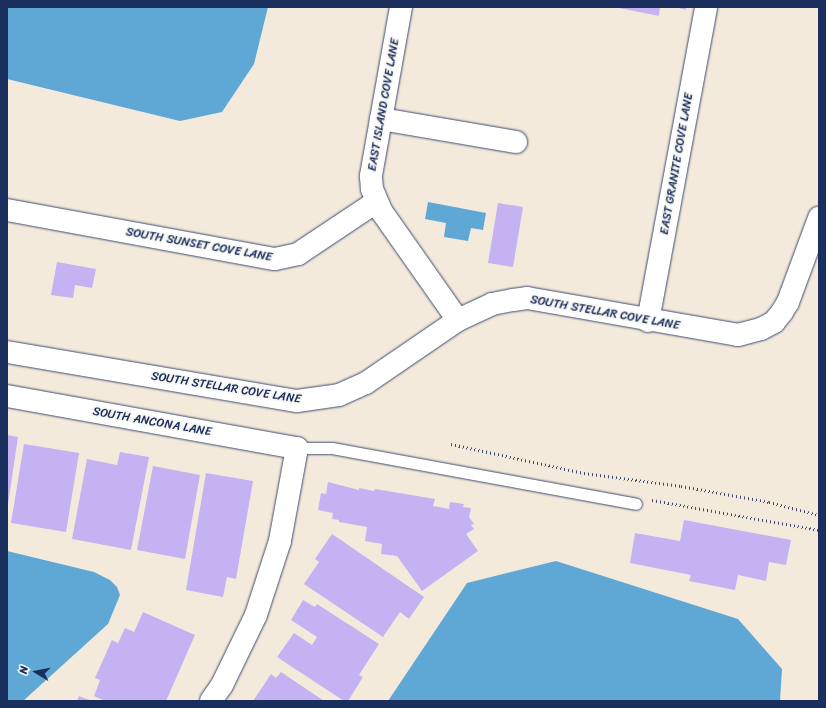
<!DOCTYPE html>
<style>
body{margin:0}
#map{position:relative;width:826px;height:708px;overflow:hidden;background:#f4eadb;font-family:Sriracha,sans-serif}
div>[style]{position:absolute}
.water>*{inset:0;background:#5fa8d6}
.building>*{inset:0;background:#c5b2f3}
.path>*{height:2.5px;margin-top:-1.25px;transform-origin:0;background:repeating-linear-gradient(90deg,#3c4b71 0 1px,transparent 0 4px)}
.roads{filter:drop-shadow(0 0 1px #3c4b71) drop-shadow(0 0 1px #3c4b71)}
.service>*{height:11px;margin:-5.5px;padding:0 5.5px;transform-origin:5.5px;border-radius:5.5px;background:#fff}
.minor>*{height:22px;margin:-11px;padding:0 11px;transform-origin:11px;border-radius:11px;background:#fff}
span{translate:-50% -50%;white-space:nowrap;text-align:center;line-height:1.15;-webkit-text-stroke:3.5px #f6f6f2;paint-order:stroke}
.street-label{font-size:12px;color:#1b2f5e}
.frame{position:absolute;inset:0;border:8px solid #1b2f5e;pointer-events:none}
.north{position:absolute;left:16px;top:652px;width:40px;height:40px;-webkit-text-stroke:3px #f6f6f2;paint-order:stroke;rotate:280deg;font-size:11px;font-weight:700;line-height:16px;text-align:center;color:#1b2f5e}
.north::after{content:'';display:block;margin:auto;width:14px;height:18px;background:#1b2f5e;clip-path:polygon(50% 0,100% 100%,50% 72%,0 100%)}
</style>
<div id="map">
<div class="water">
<div style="clip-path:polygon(7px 7px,268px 7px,254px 64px,222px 112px,180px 121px,7px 79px)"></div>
<div style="clip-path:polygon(428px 202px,486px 213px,483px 230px,471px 228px,468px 241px,444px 237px,446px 223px,425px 219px)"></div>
<div style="clip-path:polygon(7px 551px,94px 572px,110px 580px,117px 587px,120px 595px,108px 624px,23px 701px,7px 701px)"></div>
<div style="clip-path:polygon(556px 561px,738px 619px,782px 669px,780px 701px,388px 701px,467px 583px)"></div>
</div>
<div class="building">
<div style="clip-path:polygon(614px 7px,660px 7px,659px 16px)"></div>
<div style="clip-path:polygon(675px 7px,686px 7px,686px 10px)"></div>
<div style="clip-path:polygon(498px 203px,523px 207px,513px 267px,488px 263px)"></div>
<div style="clip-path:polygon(57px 262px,96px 269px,92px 288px,75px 285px,73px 298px,51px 295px)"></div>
<div style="clip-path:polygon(7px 435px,18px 437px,8px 504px,7px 504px)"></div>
<div style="clip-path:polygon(24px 444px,79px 453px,66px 532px,11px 523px)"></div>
<div style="clip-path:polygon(120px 452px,149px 457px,131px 550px,72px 539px,87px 459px,117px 465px)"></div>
<div style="clip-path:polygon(153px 466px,200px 475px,185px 559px,137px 550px)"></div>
<div style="clip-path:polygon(206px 473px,253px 481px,236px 579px,227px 577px,223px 597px,186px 590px)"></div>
<div style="clip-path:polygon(328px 482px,359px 490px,359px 488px,374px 491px,375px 489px,435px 499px,433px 506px,449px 509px,450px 502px,464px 504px,463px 507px,471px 508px,469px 517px,474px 524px,471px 525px,474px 529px,466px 534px,478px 551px,422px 591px,397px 556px,381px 554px,382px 544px,365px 541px,367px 527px,339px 522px,339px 520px,332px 519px,333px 513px,318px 510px,321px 493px,326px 494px)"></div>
<div style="clip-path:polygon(684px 520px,791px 540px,786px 565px,769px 562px,766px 581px,738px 575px,735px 590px,689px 581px,691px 575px,630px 563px,635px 533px,680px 541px)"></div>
<div style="clip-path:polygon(332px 534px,424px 597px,409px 619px,400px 612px,383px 637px,304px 584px,319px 562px,315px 559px)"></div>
<div style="clip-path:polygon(303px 600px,315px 607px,317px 604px,379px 644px,359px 675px,363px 677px,348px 701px,344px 701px,277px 657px,294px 633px,312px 645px,317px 637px,291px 620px)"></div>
<div style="clip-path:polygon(143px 612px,195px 635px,166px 701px,105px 701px,94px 696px,100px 680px,95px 678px,112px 640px,118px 643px,125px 628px,134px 632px)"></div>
<div style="clip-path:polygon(281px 672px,324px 701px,253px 701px,271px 674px,276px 678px)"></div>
<div style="clip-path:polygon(79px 696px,92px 701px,77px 701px)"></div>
</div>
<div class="path">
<div style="left:451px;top:444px;width:136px;rotate:12.3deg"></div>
<div style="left:584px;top:473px;width:98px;rotate:7.6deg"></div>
<div style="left:681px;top:486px;width:89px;rotate:10.3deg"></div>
<div style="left:769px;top:502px;width:52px;rotate:14.6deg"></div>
<div style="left:652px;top:500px;width:170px;rotate:10.2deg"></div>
</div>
<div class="roads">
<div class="service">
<div style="left:297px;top:448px;width:35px"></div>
<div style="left:332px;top:448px;width:309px;rotate:10.4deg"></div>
</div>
<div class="minor">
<div style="left:401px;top:7px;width:172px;rotate:100.1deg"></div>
<div style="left:371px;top:176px;width:13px;rotate:86deg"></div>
<div style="left:372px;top:189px;width:25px;rotate:67deg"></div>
<div style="left:382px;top:212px;width:132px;rotate:54.9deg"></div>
<div style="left:381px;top:119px;width:137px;rotate:9.7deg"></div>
<div style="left:7px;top:210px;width:272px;rotate:10.4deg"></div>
<div style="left:275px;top:259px;width:24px;rotate:-12deg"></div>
<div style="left:298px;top:254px;width:94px;rotate:-33.7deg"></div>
<div style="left:648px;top:321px;width:319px;rotate:-79.5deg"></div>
<div style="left:7px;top:352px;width:294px;rotate:9.6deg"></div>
<div style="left:297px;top:401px;width:42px;rotate:-8.1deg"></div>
<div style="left:339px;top:395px;width:30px;rotate:-24deg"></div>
<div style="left:366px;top:383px;width:112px;rotate:-34.4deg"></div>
<div style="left:458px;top:320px;width:38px;rotate:-25deg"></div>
<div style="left:492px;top:304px;width:21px;rotate:-11deg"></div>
<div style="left:513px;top:300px;width:14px;rotate:-8deg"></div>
<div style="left:527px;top:298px;width:214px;rotate:9.9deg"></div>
<div style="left:738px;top:335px;width:24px;rotate:-15deg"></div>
<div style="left:761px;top:329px;width:15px;rotate:-28deg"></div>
<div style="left:774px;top:322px;width:13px;rotate:-51deg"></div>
<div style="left:782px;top:312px;width:12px;rotate:-59deg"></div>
<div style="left:788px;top:302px;width:90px;rotate:-69.7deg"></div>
<div style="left:7px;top:396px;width:295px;rotate:10.2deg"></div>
<div style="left:297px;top:448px;width:95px;rotate:100.4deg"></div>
<div style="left:280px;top:541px;width:78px;rotate:108deg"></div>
<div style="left:256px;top:615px;width:78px;rotate:115.9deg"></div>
<div style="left:222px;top:685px;width:19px;rotate:125deg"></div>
</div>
</div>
<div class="street-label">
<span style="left:384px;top:105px;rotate:-80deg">EAST ISLAND COVE LANE</span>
<span style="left:677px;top:164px;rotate:-80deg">EAST GRANITE COVE LANE</span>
<span style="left:199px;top:245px;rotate:10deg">SOUTH SUNSET COVE LANE</span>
<span style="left:605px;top:313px;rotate:10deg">SOUTH STELLAR COVE LANE</span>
<span style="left:226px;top:388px;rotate:9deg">SOUTH STELLAR COVE LANE</span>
<span style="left:152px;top:422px;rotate:10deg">SOUTH ANCONA LANE</span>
</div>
<div class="frame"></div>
<div class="north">N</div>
</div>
